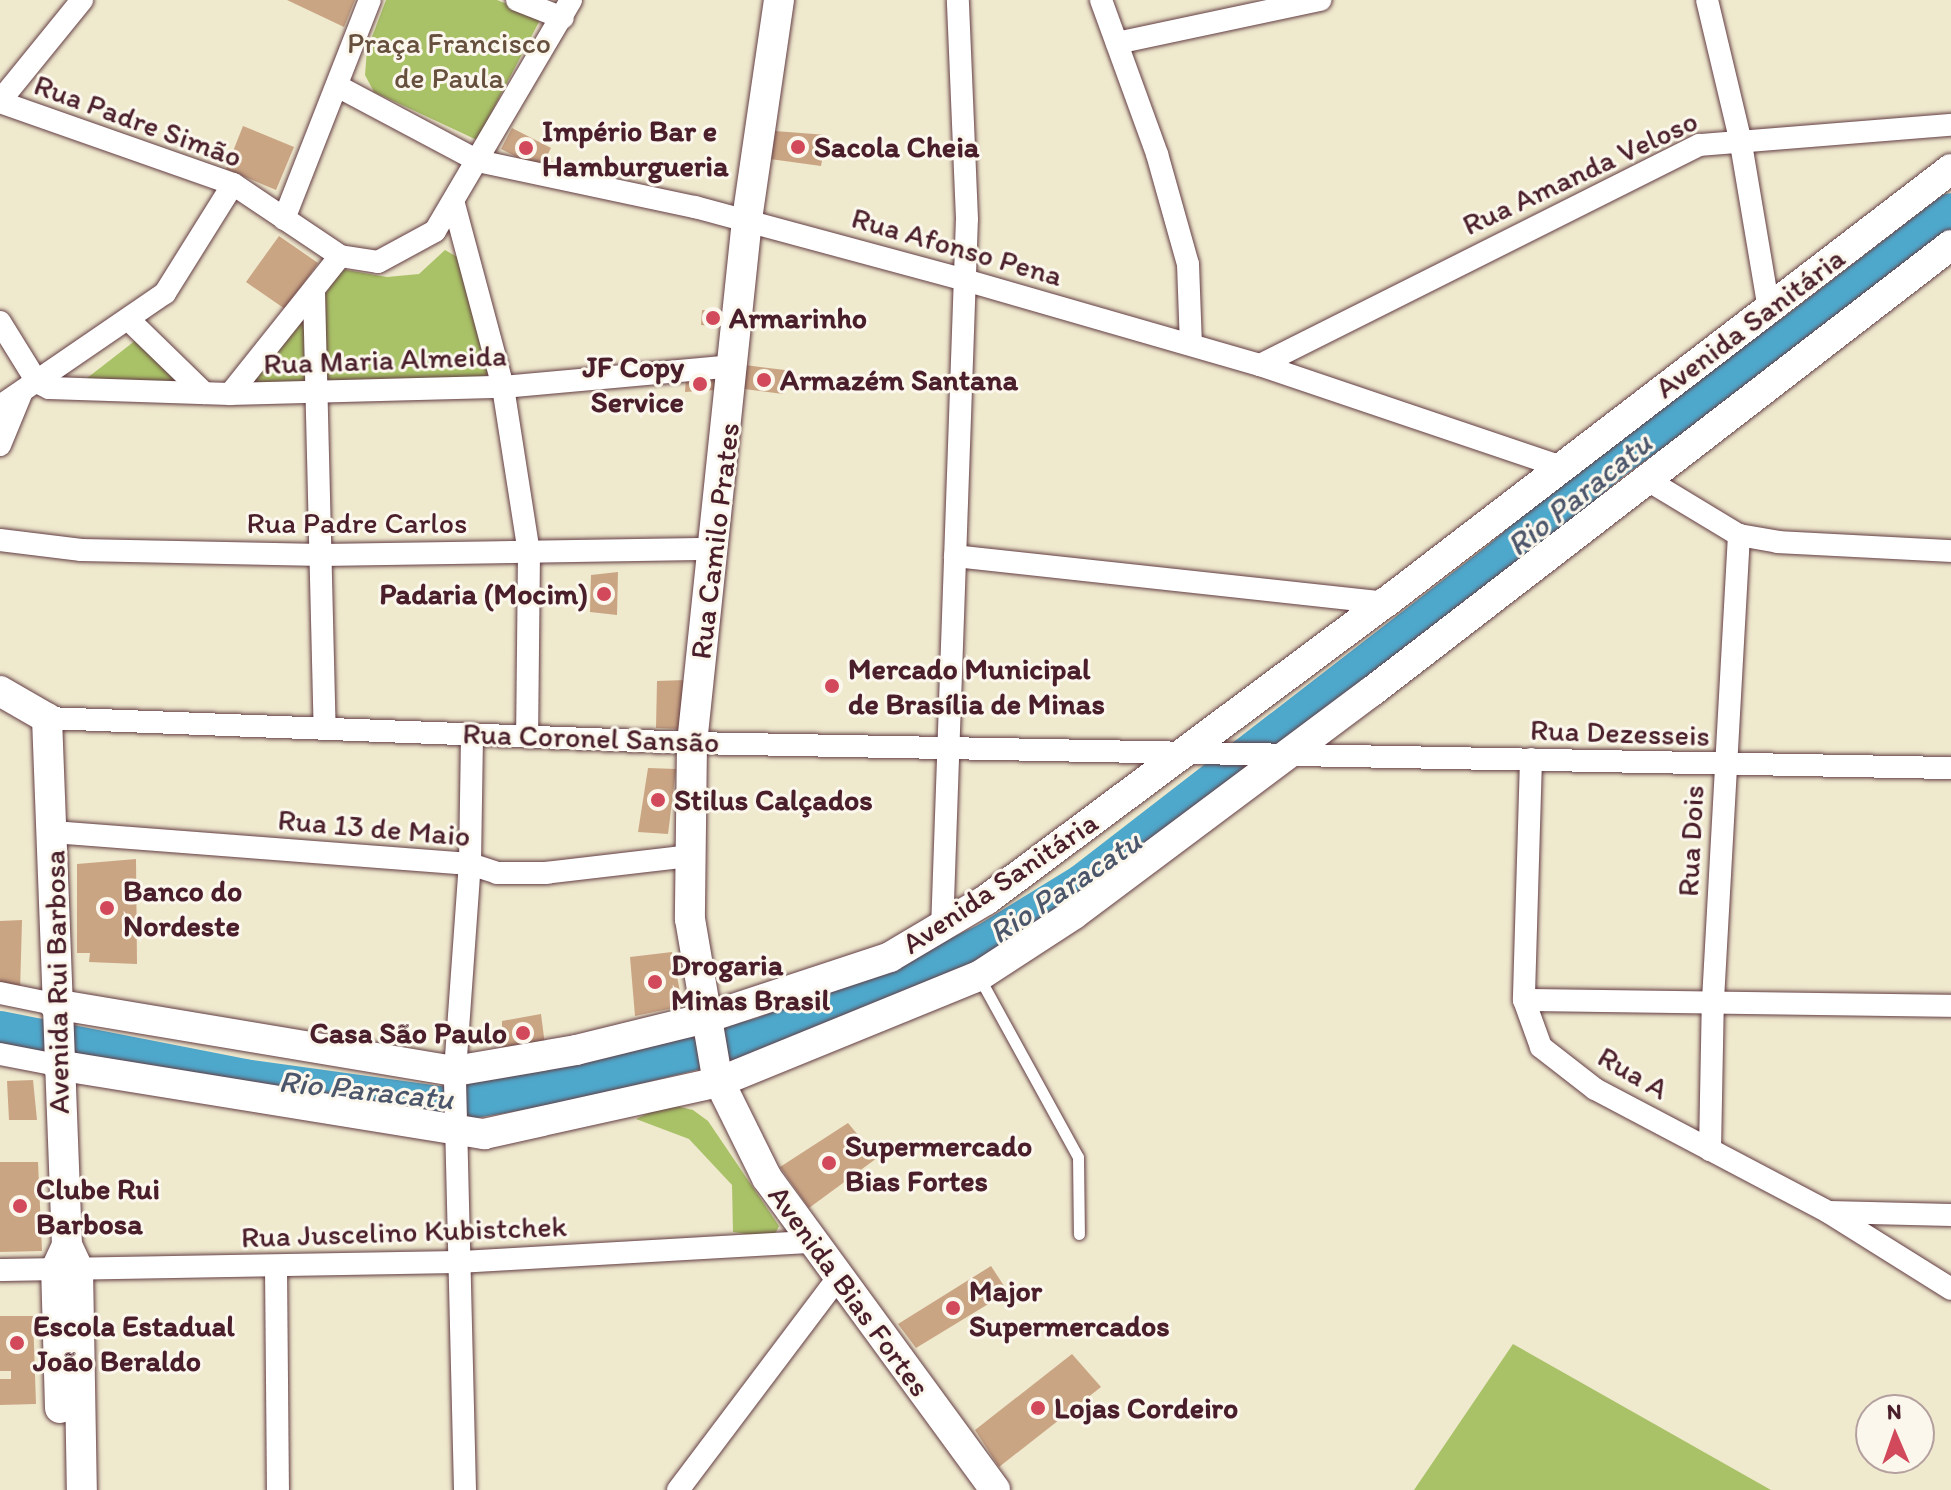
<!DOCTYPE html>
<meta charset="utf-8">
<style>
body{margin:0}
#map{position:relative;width:1951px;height:1490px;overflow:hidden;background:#efe9ce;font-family:Itim,sans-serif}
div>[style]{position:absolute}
.green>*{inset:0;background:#a9c267}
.river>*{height:36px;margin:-18px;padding:0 18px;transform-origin:18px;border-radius:18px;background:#4ea8cc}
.building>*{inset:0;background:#caa584}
.roads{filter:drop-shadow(0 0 2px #633d43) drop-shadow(0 0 2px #633d43)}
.lane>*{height:11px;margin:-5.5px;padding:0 5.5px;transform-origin:5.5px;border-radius:5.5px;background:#fff}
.street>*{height:22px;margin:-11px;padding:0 11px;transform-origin:11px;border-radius:11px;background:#fff}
.secondary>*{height:30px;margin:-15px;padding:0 15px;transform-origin:15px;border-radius:15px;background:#fff}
.dots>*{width:22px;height:22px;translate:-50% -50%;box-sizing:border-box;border:4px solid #fbf7ec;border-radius:50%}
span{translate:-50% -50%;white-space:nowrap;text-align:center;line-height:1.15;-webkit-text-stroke:6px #fbf7ec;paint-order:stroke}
.park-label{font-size:30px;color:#66503d}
.street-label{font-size:30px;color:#4a1f2b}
.poi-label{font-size:30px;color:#4a1f2b;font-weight:700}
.left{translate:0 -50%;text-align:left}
.right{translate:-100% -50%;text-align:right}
.water-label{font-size:32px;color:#4c566b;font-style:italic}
.north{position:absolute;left:1855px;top:1394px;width:80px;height:80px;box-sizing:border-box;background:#fbf7ec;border:2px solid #b4a19f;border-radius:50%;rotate:358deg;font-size:22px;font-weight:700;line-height:32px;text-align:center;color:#4a1f2b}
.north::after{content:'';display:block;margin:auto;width:28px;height:36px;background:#d1495b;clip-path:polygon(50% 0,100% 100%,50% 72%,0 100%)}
</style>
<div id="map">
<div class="green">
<div style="clip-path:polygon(386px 0,497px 0,541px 18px,477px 140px,374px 92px,365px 75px,367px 50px)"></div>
<div style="clip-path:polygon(445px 250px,459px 258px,489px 372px,482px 379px,336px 384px,324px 377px,321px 301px,341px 269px,387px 277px,419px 274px)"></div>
<div style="clip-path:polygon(308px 308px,314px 384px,245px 387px)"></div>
<div style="clip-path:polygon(136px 340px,189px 384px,82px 382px)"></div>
<div style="clip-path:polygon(668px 1104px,693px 1110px,708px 1121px,779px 1226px,773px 1238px,733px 1232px,732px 1185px,689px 1139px,636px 1119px)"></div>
<div style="clip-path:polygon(1513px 1344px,1771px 1490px,1414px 1490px)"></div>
</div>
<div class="river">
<div style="left:0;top:1029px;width:249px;rotate:11.1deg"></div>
<div style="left:244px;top:1077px;width:203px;rotate:7.9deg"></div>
<div style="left:445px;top:1105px;width:113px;rotate:-9.7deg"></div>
<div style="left:556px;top:1086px;width:210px;rotate:-13.8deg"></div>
<div style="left:760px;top:1036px;width:142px;rotate:-20.6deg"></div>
<div style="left:893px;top:986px;width:106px;rotate:-25.8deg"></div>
<div style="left:988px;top:940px;width:110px;rotate:-31.7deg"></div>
<div style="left:1082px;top:882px;width:530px;rotate:-37.71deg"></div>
<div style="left:1501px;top:558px;width:145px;rotate:-40.8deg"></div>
<div style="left:1611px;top:463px;width:225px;rotate:-35.6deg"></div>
<div style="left:1794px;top:332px;width:198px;rotate:-37.6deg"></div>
</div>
<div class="building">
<div style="clip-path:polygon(287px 0,355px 0,344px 27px)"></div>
<div style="clip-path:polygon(243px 126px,294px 147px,276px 190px,226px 169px)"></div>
<div style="clip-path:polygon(512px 128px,551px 148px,540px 169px,501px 149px)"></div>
<div style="clip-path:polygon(775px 131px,827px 135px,821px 166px,770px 159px)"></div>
<div style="clip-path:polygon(279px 236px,318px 263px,285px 309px,246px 282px)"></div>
<div style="clip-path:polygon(702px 310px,725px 312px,723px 327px,701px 325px)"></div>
<div style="clip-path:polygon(745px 365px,785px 370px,783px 394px,744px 389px)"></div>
<div style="clip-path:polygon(714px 376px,716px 390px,685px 392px,686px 378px)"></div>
<div style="clip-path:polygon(618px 572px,617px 615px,590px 612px,591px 575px)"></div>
<div style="clip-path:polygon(686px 680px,683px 729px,656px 728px,657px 681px)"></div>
<div style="clip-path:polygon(648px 768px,676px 769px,668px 834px,638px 832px)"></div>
<div style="clip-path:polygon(136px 859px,137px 964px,89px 962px,90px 953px,77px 953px,77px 864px)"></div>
<div style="clip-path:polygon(22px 920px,20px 992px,0 988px,0 921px)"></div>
<div style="clip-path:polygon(672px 952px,683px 1006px,635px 1016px,630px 957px)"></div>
<div style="clip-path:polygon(541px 1014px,545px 1045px,502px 1050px,502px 1021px)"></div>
<div style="clip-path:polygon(33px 1080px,37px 1120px,9px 1120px,7px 1081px)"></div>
<div style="clip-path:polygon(848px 1123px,877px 1158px,809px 1208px,780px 1167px)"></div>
<div style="clip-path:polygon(0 1162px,38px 1162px,42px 1251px,0 1252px)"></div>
<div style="clip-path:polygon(991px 1266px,1008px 1292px,916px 1348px,898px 1324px)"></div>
<div style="clip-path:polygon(0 1316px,33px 1316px,36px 1404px,0 1405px,0 1379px,11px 1379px,11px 1371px,0 1371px)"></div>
<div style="clip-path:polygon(1072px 1354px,1101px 1387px,999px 1467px,975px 1430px)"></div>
</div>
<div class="roads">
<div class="lane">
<div style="left:979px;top:977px;width:205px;rotate:61.2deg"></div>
<div style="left:1078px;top:1157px;width:77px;rotate:89.3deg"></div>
</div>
<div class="street">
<div style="left:517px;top:0;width:49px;rotate:21.4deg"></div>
<div style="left:1101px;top:0;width:164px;rotate:70deg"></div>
<div style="left:1157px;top:154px;width:114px;rotate:74.3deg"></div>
<div style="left:1188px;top:264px;width:80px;rotate:87.9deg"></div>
<div style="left:1707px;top:0;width:142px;rotate:76.6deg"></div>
<div style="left:1740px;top:138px;width:173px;rotate:80.4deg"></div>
<div style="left:1117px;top:43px;width:208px;rotate:-12deg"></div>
<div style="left:339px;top:87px;width:157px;rotate:28deg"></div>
<div style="left:478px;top:161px;width:222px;rotate:12deg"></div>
<div style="left:695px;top:207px;width:280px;rotate:15.1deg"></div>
<div style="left:965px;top:280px;width:307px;rotate:16.1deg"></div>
<div style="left:1260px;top:365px;width:319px;rotate:18.7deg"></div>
<div style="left:0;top:101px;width:130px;rotate:-50.9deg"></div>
<div style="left:0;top:102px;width:247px;rotate:19.4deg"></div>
<div style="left:233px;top:184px;width:129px;rotate:33.9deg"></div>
<div style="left:340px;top:256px;width:38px;rotate:9deg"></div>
<div style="left:378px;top:262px;width:65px;rotate:-28.5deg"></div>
<div style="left:435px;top:231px;width:268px;rotate:-59.5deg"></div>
<div style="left:454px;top:204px;width:189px;rotate:75deg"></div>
<div style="left:503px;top:387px;width:168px;rotate:81.1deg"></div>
<div style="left:529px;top:553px;width:183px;rotate:90.6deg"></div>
<div style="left:284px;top:219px;width:235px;rotate:-68.6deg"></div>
<div style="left:314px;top:292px;width:436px;rotate:88.6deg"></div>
<div style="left:129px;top:320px;width:105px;rotate:44.2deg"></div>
<div style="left:0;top:322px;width:70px;rotate:58.3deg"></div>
<div style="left:37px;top:382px;width:13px;rotate:27deg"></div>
<div style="left:49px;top:388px;width:181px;rotate:1.9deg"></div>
<div style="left:230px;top:394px;width:273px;rotate:-1.5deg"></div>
<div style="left:503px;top:387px;width:233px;rotate:-5.2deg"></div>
<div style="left:1260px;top:365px;width:492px;rotate:-26.6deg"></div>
<div style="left:1700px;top:145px;width:252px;rotate:-4.6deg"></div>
<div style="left:230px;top:394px;width:176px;rotate:-51.4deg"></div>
<div style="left:0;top:406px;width:200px;rotate:-34.4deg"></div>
<div style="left:165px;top:293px;width:128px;rotate:-58deg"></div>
<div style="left:0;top:445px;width:55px;rotate:-67.6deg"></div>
<div style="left:1646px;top:479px;width:109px;rotate:31.1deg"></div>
<div style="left:1739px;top:535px;width:40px;rotate:10deg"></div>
<div style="left:1778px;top:542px;width:173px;rotate:3deg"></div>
<div style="left:0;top:540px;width:82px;rotate:7deg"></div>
<div style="left:81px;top:550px;width:241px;rotate:1.2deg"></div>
<div style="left:322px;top:555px;width:393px;rotate:-0.9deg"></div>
<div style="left:955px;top:556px;width:433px;rotate:6.2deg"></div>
<div style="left:47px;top:718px;width:645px;rotate:2.22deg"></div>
<div style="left:692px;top:743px;width:1259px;rotate:1.14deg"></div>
<div style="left:1531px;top:759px;width:241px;rotate:91.7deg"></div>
<div style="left:1524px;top:1000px;width:50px;rotate:70.1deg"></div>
<div style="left:1541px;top:1047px;width:68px;rotate:37.9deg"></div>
<div style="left:1595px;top:1089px;width:263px;rotate:27.8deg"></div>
<div style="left:1828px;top:1212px;width:145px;rotate:32deg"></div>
<div style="left:53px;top:832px;width:418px;rotate:4.4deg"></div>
<div style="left:470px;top:864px;width:28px;rotate:18deg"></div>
<div style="left:497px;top:873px;width:48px"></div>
<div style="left:545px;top:873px;width:145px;rotate:-6.7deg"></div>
<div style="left:942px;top:930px;width:711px;rotate:-87.99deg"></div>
<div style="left:967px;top:219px;width:219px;rotate:-92.4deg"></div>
<div style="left:0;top:993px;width:55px;rotate:11.5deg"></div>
<div style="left:1524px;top:1000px;width:427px;rotate:0.8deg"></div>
<div style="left:0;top:1054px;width:58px;rotate:10.9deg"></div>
<div style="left:1710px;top:1150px;width:150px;rotate:-88.9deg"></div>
<div style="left:1713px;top:1000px;width:466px;rotate:-86.8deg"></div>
<div style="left:1829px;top:1212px;width:122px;rotate:1.4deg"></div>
<div style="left:276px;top:1266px;width:224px;rotate:89.5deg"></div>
<div style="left:0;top:1270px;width:460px;rotate:-1deg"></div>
<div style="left:460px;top:1262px;width:351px;rotate:-3.3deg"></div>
<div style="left:465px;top:1490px;width:419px;rotate:-91.4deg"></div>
<div style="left:455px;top:1071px;width:208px;rotate:-85.9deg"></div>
<div style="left:470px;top:864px;width:130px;rotate:-89.1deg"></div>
<div style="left:678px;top:1490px;width:266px;rotate:-53deg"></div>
</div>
<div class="secondary">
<div style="left:779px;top:0;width:222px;rotate:98.3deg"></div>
<div style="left:747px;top:220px;width:526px;rotate:96deg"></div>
<div style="left:692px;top:743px;width:176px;rotate:90.7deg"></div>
<div style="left:690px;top:919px;width:160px;rotate:80.3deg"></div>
<div style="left:717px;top:1077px;width:113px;rotate:63.7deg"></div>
<div style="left:767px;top:1178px;width:386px;rotate:53.8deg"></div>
<div style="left:0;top:691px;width:54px;rotate:29.9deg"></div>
<div style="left:47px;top:718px;width:527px;rotate:87.83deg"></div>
<div style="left:67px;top:1245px;width:26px;rotate:65deg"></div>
<div style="left:78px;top:1269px;width:221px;rotate:89deg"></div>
<div style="left:54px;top:1004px;width:407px;rotate:9.5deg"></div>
<div style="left:455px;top:1071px;width:123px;rotate:-9.8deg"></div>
<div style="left:576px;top:1050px;width:134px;rotate:-13.8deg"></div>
<div style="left:706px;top:1018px;width:194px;rotate:-18.3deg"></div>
<div style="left:890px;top:957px;width:112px;rotate:-30.7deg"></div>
<div style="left:986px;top:900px;width:497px;rotate:-36.7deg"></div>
<div style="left:1385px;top:603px;width:713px;rotate:-37.48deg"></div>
<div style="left:57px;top:1065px;width:433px;rotate:9.2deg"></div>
<div style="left:484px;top:1134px;width:241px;rotate:-12.5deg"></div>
<div style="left:719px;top:1082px;width:281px;rotate:-22.2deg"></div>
<div style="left:979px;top:976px;width:113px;rotate:-33.1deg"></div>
<div style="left:1074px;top:914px;width:371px;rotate:-36.8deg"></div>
<div style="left:1371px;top:692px;width:732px;rotate:-37.62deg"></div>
<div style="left:60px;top:1408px;width:139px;rotate:-91.6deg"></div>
<div style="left:56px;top:1269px;width:26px;rotate:-65deg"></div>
</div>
</div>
<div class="dots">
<div style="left:798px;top:147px;background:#d1495b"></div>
<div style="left:526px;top:148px;background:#d1495b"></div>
<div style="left:713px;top:318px;background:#d1495b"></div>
<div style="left:764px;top:380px;background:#d1495b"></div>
<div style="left:700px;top:384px;background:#d1495b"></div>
<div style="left:604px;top:594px;background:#d1495b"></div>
<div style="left:832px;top:686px;background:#d1495b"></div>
<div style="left:658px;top:800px;background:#d1495b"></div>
<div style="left:107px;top:908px;background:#d1495b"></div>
<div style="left:655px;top:982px;background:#d1495b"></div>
<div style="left:523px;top:1033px;background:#d1495b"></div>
<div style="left:829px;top:1163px;background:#d1495b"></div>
<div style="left:20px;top:1206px;background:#d1495b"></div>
<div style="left:953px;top:1308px;background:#d1495b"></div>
<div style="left:17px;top:1343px;background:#d1495b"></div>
<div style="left:1038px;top:1408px;background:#d1495b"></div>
</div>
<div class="park-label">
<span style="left:449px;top:60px">Praça Francisco<br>de Paula</span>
</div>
<div class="street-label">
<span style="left:138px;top:121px;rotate:20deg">Rua Padre Simão</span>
<span style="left:1580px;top:173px;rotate:-25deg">Rua Amanda Veloso</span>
<span style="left:957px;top:247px;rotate:16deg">Rua Afonso Pena</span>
<span style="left:1750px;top:323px;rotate:-37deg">Avenida Sanitária</span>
<span style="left:385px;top:360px;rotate:-2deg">Rua Maria Almeida</span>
<span style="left:357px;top:523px">Rua Padre Carlos</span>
<span style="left:715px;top:541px;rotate:-83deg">Rua Camilo Prates</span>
<span style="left:1620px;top:733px;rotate:2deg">Rua Dezesseis</span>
<span style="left:591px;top:738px;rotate:2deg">Rua Coronel Sansão</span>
<span style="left:374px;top:828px;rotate:5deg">Rua 13 de Maio</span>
<span style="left:1691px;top:841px;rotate:-87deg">Rua Dois</span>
<span style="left:1000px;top:883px;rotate:-34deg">Avenida Sanitária</span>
<span style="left:57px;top:982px;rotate:-91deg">Avenida Rui Barbosa</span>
<span style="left:1633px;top:1073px;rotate:30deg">Rua A</span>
<span style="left:404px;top:1232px;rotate:-2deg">Rua Juscelino Kubistchek</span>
<span style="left:849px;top:1291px;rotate:54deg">Avenida Bias Fortes</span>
</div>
<div class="poi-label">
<span class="left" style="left:542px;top:148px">Império Bar e<br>Hamburgueria</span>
<span class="left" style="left:814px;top:147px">Sacola Cheia</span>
<span class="left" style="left:729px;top:318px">Armarinho</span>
<span class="right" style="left:684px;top:384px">JF Copy<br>Service</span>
<span class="left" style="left:780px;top:380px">Armazém Santana</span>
<span class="right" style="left:588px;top:594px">Padaria (Mocim)</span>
<span class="left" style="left:848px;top:686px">Mercado Municipal<br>de Brasília de Minas</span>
<span class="left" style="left:674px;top:800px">Stilus Calçados</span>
<span class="left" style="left:123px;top:908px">Banco do<br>Nordeste</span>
<span class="left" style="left:671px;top:982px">Drogaria<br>Minas Brasil</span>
<span class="right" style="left:507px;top:1033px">Casa São Paulo</span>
<span class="left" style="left:845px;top:1163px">Supermercado<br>Bias Fortes</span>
<span class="left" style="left:36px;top:1206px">Clube Rui<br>Barbosa</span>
<span class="left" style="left:969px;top:1308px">Major<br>Supermercados</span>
<span class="left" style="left:33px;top:1343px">Escola Estadual<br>João Beraldo</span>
<span class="left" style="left:1054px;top:1408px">Lojas Cordeiro</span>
</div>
<div class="water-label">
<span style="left:1579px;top:494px;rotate:-39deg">Rio Paracatu</span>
<span style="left:1065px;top:887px;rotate:-34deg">Rio Paracatu</span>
<span style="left:366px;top:1090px;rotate:6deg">Rio Paracatu</span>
</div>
<div class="north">N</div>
</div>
